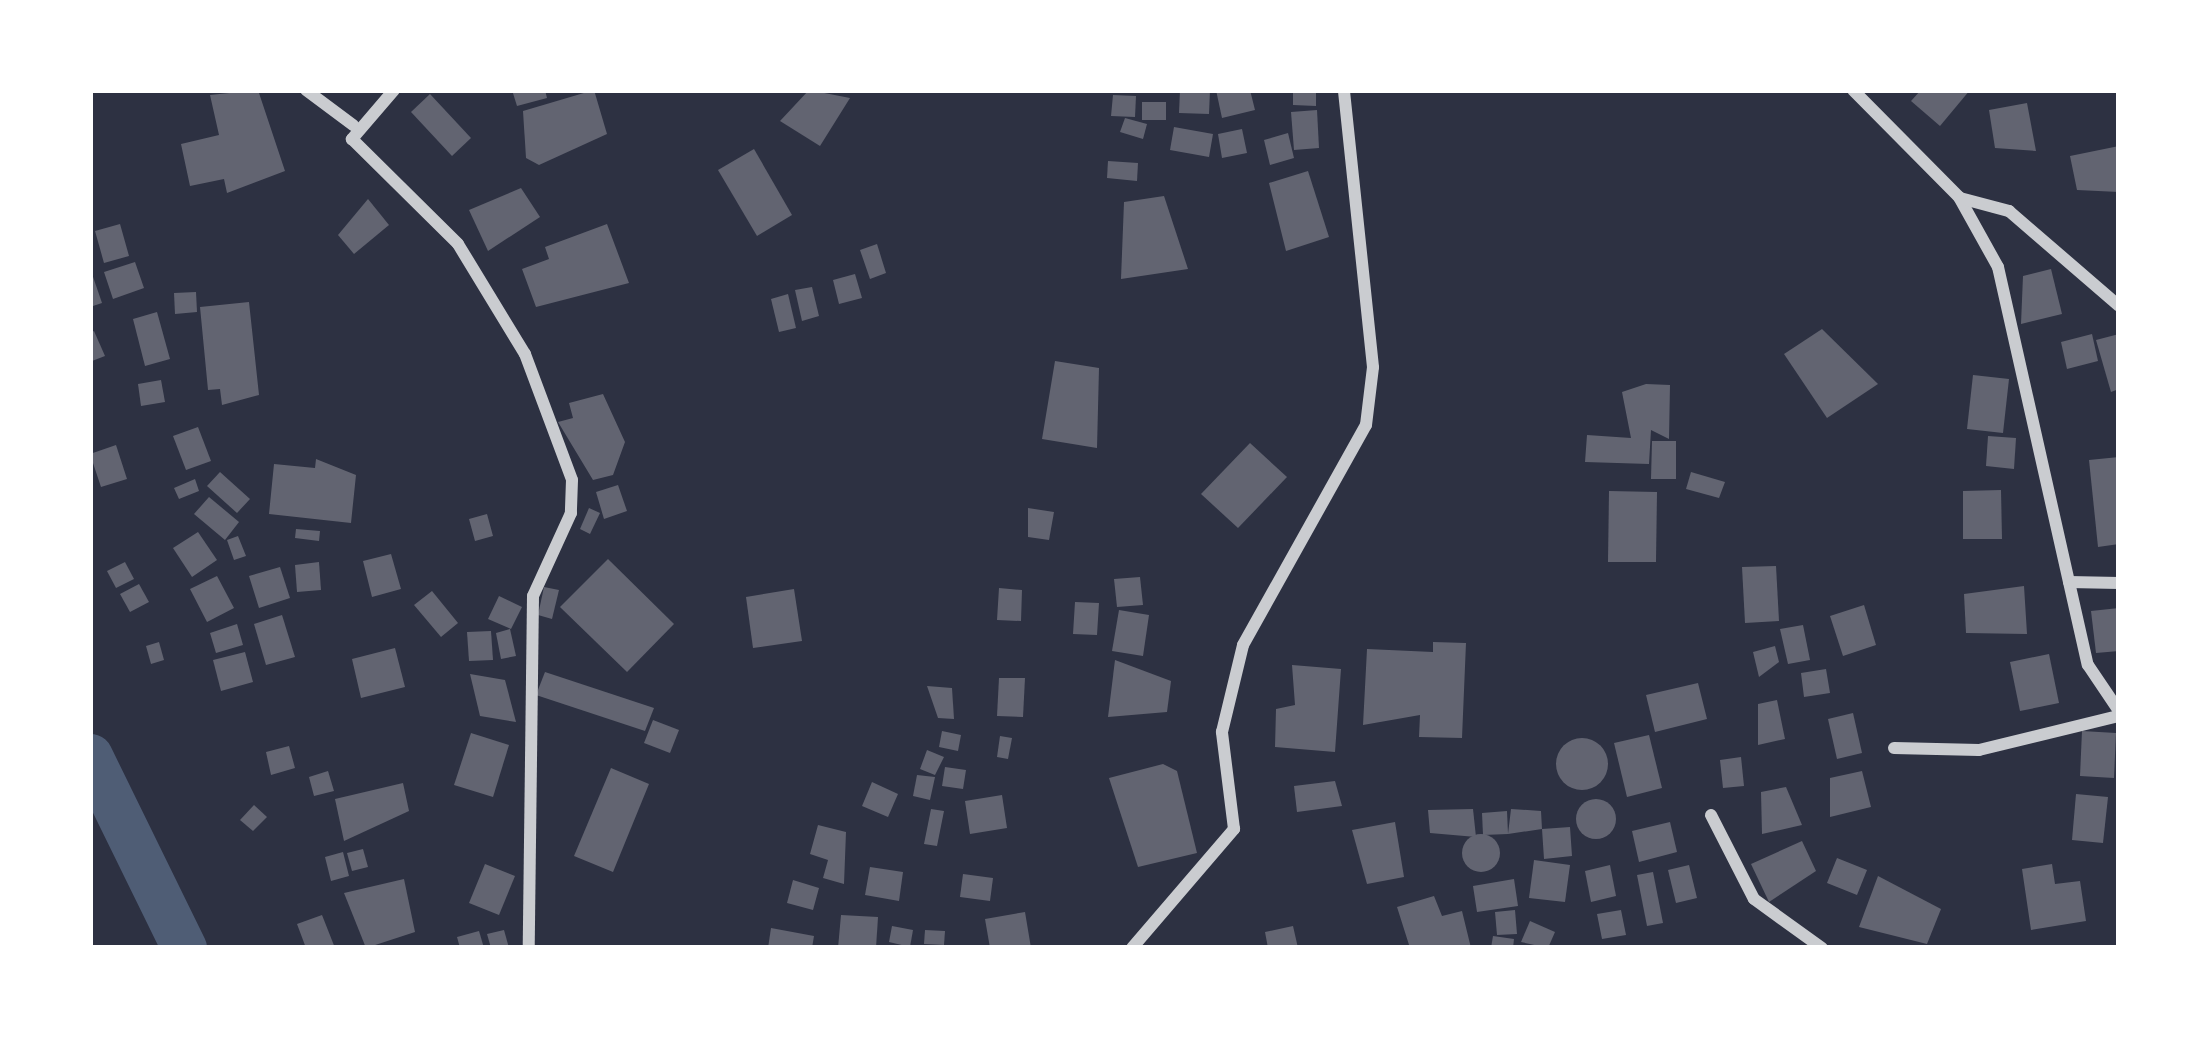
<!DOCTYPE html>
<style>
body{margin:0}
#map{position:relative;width:2209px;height:1038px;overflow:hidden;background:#2d3142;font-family:"DejaVu Sans",sans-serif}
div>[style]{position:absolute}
.river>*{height:45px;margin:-22.5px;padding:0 22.5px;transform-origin:22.5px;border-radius:22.5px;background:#4f5d75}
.building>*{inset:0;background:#626471}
.round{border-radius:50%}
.minor>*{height:12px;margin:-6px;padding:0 6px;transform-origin:6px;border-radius:6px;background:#caccd0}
span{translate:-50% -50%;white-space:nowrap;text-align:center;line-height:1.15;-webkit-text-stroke:12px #fff;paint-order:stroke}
.frame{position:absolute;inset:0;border:93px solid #fff;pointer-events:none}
</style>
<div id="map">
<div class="river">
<div style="left:90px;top:756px;width:214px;rotate:63.9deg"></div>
</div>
<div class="building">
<div style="clip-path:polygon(258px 90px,285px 171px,227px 193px,224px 179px,190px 186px,181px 144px,219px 135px,210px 95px)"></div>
<div style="clip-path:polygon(512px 90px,545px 90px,547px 98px,517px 106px)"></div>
<div style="clip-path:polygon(594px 90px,607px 134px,539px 165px,526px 158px,523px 111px)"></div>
<div style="clip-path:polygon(809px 90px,850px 98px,820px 146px,780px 121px)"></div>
<div style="clip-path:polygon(1180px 90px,1210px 90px,1209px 114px,1179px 113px)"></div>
<div style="clip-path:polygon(1216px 90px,1250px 90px,1255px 110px,1222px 118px)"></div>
<div style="clip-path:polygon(1293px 90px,1316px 90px,1316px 106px,1293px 105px)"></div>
<div style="clip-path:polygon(1921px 90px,1970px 90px,1940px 126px,1911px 101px)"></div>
<div style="clip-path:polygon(430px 94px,471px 138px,452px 156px,411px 112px)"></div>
<div style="clip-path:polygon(1113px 95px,1136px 96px,1135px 117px,1111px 116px)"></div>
<div style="clip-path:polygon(1142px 102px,1166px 102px,1166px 120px,1142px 120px)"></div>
<div style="clip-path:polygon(2027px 103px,2036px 151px,1995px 148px,1989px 110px)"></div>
<div style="clip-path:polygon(1317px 110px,1319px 148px,1294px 150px,1291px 112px)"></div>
<div style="clip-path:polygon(1125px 118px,1147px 124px,1143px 139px,1120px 132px)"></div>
<div style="clip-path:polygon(1174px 127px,1213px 134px,1209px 157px,1170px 150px)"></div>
<div style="clip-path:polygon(1242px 129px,1247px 153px,1222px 158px,1218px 134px)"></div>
<div style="clip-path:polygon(1288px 133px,1294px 158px,1270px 165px,1264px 140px)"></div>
<div style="clip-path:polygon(2119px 146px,2119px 192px,2077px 190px,2070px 156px)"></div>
<div style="clip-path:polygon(754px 149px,792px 215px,757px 236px,718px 170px)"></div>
<div style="clip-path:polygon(1108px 161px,1138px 163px,1137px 181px,1107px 178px)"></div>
<div style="clip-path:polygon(1308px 171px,1329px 237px,1286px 251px,1269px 183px)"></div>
<div style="clip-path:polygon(521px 188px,540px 217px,488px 251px,469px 210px)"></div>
<div style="clip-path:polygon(1164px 196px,1188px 269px,1121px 279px,1124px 202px)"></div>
<div style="clip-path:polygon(368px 199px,389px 225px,354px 254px,338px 235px)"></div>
<div style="clip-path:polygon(120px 224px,129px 256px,104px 263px,95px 231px)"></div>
<div style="clip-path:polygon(607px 224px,629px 283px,536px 307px,522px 269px,549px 259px,545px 247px)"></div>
<div style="clip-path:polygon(877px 244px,886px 273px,870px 279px,860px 250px)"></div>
<div style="clip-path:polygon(135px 262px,144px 288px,113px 299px,104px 272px)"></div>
<div style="clip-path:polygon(90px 268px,102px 303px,90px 307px)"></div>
<div style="clip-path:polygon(2051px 269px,2062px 314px,2021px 324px,2023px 276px)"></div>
<div style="clip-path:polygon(855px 274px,862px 298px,839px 304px,833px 280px)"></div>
<div style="clip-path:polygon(812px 287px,819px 316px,802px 321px,795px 290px)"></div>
<div style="clip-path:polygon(196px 292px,197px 312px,175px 314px,174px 293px)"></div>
<div style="clip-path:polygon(788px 294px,796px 328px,779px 332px,771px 299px)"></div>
<div style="clip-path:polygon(249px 302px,259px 395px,222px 405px,220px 389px,208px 390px,200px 307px)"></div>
<div style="clip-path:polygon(157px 312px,170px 359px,145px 366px,133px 319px)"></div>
<div style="clip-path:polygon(1822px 329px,1878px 384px,1827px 418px,1784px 354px)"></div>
<div style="clip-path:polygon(94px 331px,105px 356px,92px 361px,90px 333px)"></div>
<div style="clip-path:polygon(2092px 334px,2098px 361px,2067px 369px,2061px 342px)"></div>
<div style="clip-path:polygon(2119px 334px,2119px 389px,2111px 392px,2096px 340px)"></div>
<div style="clip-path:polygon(1055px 361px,1099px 368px,1097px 448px,1042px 439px)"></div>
<div style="clip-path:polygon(1973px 375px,2009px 379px,2003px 433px,1967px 429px)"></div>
<div style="clip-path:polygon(161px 380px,165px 402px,141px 406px,138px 384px)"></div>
<div style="clip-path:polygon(1646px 384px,1670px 385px,1669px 439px,1651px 430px,1649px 464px,1585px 462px,1587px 435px,1631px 438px,1622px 392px)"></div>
<div style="clip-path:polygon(603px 394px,625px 442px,613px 475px,593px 480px,558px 422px,573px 418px,569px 403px)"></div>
<div style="clip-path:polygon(198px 427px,211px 461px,186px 470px,173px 436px)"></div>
<div style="clip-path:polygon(1988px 436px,2016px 438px,2014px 469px,1986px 466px)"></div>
<div style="clip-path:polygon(1652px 441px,1676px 441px,1676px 479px,1651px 479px)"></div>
<div style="clip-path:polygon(1250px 443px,1287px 477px,1238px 528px,1201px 494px)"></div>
<div style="clip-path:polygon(116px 445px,127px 479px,101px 487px,90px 454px)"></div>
<div style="clip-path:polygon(2119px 457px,2119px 544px,2098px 547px,2089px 460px)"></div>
<div style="clip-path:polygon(316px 459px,356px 475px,351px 523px,269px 514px,274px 464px,315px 468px)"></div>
<div style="clip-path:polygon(220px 472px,250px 499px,237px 513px,207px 486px)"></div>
<div style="clip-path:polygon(1691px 472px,1725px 482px,1719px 498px,1686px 489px)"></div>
<div style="clip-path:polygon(195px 479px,199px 491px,179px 499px,174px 488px)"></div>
<div style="clip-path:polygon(618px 485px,627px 511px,604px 519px,596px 492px)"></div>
<div style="clip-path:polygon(2001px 490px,2002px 539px,1963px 539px,1963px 491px)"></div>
<div style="clip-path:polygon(1609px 491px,1657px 492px,1656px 562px,1608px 562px)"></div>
<div style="clip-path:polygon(209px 497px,239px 522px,225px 540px,194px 514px)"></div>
<div style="clip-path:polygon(589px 508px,600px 513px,590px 534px,580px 529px)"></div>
<div style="clip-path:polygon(1028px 508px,1054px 512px,1049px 540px,1028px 537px)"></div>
<div style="clip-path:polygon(487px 514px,493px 536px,475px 541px,469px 519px)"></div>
<div style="clip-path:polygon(296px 529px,320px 531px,319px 541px,295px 538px)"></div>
<div style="clip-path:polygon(198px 532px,217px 560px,192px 577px,173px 548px)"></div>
<div style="clip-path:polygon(238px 536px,246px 556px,234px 560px,227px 540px)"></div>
<div style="clip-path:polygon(391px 554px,401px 589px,372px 597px,363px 561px)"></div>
<div style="clip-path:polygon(608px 559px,674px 624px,627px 672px,560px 607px)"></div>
<div style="clip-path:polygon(125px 562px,134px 579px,116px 588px,107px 571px)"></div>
<div style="clip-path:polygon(319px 562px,321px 590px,297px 592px,295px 565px)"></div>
<div style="clip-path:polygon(1776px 566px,1779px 621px,1745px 623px,1742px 567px)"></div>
<div style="clip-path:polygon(280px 567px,290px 598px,259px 608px,249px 576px)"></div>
<div style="clip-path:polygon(217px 576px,234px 608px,207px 622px,190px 589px)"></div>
<div style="clip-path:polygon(1140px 577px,1143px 605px,1117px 607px,1114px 579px)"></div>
<div style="clip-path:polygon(139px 584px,149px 602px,130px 612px,120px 594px)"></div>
<div style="clip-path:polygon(2024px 586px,2027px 634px,1966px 633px,1964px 594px)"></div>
<div style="clip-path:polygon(544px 587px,559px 590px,552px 619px,538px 615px)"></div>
<div style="clip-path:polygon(999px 588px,1022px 590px,1021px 621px,997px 620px)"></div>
<div style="clip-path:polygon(794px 589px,802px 641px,753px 648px,746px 597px)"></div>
<div style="clip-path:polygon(432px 591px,458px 623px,441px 637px,414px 605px)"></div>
<div style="clip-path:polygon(499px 596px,522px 607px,511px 629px,488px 619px)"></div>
<div style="clip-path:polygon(1075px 602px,1099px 603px,1097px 635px,1073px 634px)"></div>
<div style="clip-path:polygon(1864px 605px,1876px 645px,1843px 656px,1830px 616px)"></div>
<div style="clip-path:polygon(2119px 608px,2119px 651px,2096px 653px,2091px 611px)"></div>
<div style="clip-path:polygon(1119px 610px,1149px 615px,1143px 656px,1112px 651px)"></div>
<div style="clip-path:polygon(282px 615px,295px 657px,266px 665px,254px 624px)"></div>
<div style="clip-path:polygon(237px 624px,243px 645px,216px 653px,210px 633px)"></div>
<div style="clip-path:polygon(1803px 625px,1810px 660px,1788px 664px,1780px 629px)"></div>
<div style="clip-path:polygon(510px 629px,516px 656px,501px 659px,496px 633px)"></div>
<div style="clip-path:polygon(491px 631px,493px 660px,469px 661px,467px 632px)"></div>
<div style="clip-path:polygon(159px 642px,164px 660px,151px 664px,146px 646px)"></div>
<div style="clip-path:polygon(1433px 642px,1466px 643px,1462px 738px,1419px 737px,1420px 715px,1363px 725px,1367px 649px,1433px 652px)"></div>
<div style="clip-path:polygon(1775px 646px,1779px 662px,1759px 677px,1753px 652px)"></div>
<div style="clip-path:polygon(395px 648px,405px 687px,361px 698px,352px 659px)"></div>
<div style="clip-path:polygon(245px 652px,253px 682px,221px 691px,213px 660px)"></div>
<div style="clip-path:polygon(2049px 654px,2059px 703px,2020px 711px,2010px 662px)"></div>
<div style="clip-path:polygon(1115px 660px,1171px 681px,1167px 712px,1108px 717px)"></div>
<div style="clip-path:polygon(1292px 665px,1341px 669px,1335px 752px,1275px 747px,1276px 709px,1295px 705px)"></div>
<div style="clip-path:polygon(1826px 669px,1830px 693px,1804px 697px,1801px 673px)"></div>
<div style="clip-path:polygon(545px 672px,654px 708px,645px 731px,536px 695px)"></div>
<div style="clip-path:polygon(470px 674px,505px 680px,516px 722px,480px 716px)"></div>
<div style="clip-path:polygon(999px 678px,1025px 678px,1023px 717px,997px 716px)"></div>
<div style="clip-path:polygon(1698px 683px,1707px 719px,1655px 732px,1646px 695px)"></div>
<div style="clip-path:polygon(927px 686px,952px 688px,954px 719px,938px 718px)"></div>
<div style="clip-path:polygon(1777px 700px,1785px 739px,1758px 745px,1758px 704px)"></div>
<div style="clip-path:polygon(1853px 713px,1862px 753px,1837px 759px,1828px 719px)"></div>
<div style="clip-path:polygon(653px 720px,679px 730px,670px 753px,644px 743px)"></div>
<div style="clip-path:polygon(942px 731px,961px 735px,958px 751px,939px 747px)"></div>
<div style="clip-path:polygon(2082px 731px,2116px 733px,2114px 778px,2080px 776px)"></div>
<div style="clip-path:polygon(471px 733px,509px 745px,493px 797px,454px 785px)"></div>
<div style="clip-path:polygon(1649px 735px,1662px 788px,1627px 797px,1614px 743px)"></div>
<div style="clip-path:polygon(1000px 736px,1012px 738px,1008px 759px,997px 757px)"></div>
<div class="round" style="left:1556px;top:738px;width:52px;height:52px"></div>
<div style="clip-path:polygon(289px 746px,295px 768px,271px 775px,266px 752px)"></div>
<div style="clip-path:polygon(927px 750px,944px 757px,935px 775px,920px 769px)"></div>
<div style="clip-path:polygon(1741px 757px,1744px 786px,1723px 788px,1720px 760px)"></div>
<div style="clip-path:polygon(1163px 764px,1177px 771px,1197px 853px,1138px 867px,1109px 778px)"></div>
<div style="clip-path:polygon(945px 767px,966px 770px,963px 789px,942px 786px)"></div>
<div style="clip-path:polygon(611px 768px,649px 784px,613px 872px,574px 856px)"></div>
<div style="clip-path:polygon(328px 771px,334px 791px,314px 796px,309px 777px)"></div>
<div style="clip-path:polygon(1862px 771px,1871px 807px,1830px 817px,1830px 778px)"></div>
<div style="clip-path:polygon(917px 775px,935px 777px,930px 800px,913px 796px)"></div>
<div style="clip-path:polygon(1335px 781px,1342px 806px,1297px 812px,1294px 786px)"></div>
<div style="clip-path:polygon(872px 782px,898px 794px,888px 817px,862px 806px)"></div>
<div style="clip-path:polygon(403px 783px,409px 811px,344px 841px,335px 799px)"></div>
<div style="clip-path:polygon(1786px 787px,1802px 825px,1762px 834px,1761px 792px)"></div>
<div style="clip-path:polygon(2076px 794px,2108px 797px,2103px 843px,2072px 840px)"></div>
<div style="clip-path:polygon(1002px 795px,1007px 828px,970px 834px,965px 801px)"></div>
<div class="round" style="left:1576px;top:799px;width:40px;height:40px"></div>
<div style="clip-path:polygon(254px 805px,267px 817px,253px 831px,240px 820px)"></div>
<div style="clip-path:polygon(931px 809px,944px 811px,937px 846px,924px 844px)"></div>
<div style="clip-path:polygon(1473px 809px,1476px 837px,1430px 833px,1428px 810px)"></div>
<div style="clip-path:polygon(1511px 809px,1541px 811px,1542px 829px,1570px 827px,1572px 856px,1544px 859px,1542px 829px,1508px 834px)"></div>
<div style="clip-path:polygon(1507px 811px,1508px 834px,1483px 835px,1482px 813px)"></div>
<div style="clip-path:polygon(1395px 822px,1404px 877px,1367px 884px,1352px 830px)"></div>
<div style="clip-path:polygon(1670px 822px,1677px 852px,1639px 862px,1632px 831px)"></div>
<div style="clip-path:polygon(818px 825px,846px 832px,844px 884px,823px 878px,828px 860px,810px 854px)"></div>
<div class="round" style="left:1462px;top:834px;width:38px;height:38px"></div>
<div style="clip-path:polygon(1802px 841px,1816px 871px,1769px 902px,1751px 864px)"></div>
<div style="clip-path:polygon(363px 849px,368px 867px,352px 871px,347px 853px)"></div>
<div style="clip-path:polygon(343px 852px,349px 876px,331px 881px,325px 857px)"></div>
<div style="clip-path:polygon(1837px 858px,1867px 870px,1857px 895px,1827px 883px)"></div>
<div style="clip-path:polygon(1534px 860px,1570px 865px,1565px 902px,1529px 898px)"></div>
<div style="clip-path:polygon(485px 864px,515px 876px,499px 915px,469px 903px)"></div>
<div style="clip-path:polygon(2052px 864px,2055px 884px,2080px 881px,2086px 921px,2031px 930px,2022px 869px)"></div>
<div style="clip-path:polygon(1610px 865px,1616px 896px,1591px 902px,1585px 871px)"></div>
<div style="clip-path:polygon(1689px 865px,1697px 898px,1676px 903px,1668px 870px)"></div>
<div style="clip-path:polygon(870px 867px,903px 872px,899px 901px,865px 895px)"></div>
<div style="clip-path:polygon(1653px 872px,1663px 923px,1647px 926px,1637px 875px)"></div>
<div style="clip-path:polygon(963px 874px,993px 878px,990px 901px,960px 897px)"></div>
<div style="clip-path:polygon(1878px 876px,1941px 909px,1927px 944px,1859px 927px)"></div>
<div style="clip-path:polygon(404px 879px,415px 932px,366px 948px,344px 893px)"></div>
<div style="clip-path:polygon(1514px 879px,1518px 906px,1477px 912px,1473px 886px)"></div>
<div style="clip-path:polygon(793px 880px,819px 888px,813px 910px,787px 903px)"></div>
<div style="clip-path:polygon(1434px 896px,1442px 916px,1462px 911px,1471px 948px,1410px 948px,1397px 907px)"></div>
<div style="clip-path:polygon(1515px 910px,1517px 934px,1497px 935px,1495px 912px)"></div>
<div style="clip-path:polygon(1621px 910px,1626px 935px,1602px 939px,1597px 914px)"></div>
<div style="clip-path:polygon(1025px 912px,1031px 948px,990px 948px,985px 919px)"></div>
<div style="clip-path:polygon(322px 915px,335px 948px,306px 948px,297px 924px)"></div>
<div style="clip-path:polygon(841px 915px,878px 917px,876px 948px,838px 948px)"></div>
<div style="clip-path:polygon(1530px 921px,1555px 932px,1548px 948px,1521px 942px)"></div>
<div style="clip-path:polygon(892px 926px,913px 930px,910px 947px,889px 942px)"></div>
<div style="clip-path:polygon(1293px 926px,1298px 948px,1268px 948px,1265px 932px)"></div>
<div style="clip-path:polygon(771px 928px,814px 936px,812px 948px,768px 948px)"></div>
<div style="clip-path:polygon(504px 930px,509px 948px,491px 948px,487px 934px)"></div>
<div style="clip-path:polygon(925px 930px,945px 931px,944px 945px,924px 944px)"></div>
<div style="clip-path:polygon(479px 931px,484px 948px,460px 948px,457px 937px)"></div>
<div style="clip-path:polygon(1493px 936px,1514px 939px,1513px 948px,1491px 948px)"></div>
</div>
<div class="minor">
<div style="left:306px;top:90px;width:59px;rotate:36.7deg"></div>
<div style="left:394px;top:90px;width:65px;rotate:130.6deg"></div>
<div style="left:352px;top:139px;width:149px;rotate:44.7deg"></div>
<div style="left:458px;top:244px;width:129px;rotate:58.7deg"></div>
<div style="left:525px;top:354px;width:134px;rotate:69.5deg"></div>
<div style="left:572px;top:480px;width:33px;rotate:92deg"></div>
<div style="left:571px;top:513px;width:91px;rotate:114.6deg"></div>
<div style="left:533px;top:596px;width:352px;rotate:90.7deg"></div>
<div style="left:1853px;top:90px;width:151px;rotate:45.3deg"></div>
<div style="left:1959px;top:197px;width:80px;rotate:60.9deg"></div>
<div style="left:1998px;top:267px;width:408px;rotate:77.3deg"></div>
<div style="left:2088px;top:665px;width:55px;rotate:56deg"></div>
<div style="left:1960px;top:198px;width:51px;rotate:14.9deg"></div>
<div style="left:2009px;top:211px;width:145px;rotate:40.8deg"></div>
<div style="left:2069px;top:582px;width:50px;rotate:1.1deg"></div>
<div style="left:1894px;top:748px;width:85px;rotate:1.3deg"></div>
<div style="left:1979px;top:750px;width:144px;rotate:-13.7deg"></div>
<div style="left:1711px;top:815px;width:94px;rotate:62.9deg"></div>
<div style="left:1754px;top:899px;width:84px;rotate:35.8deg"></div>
<div style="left:1132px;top:948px;width:157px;rotate:-49.4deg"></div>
<div style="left:1234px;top:829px;width:98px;rotate:-97.1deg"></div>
<div style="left:1222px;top:732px;width:89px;rotate:-76.4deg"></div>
<div style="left:1243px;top:645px;width:252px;rotate:-60.8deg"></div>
<div style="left:1366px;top:425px;width:58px;rotate:-83.1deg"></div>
<div style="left:1373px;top:367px;width:279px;rotate:-96deg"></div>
</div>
<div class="frame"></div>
</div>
